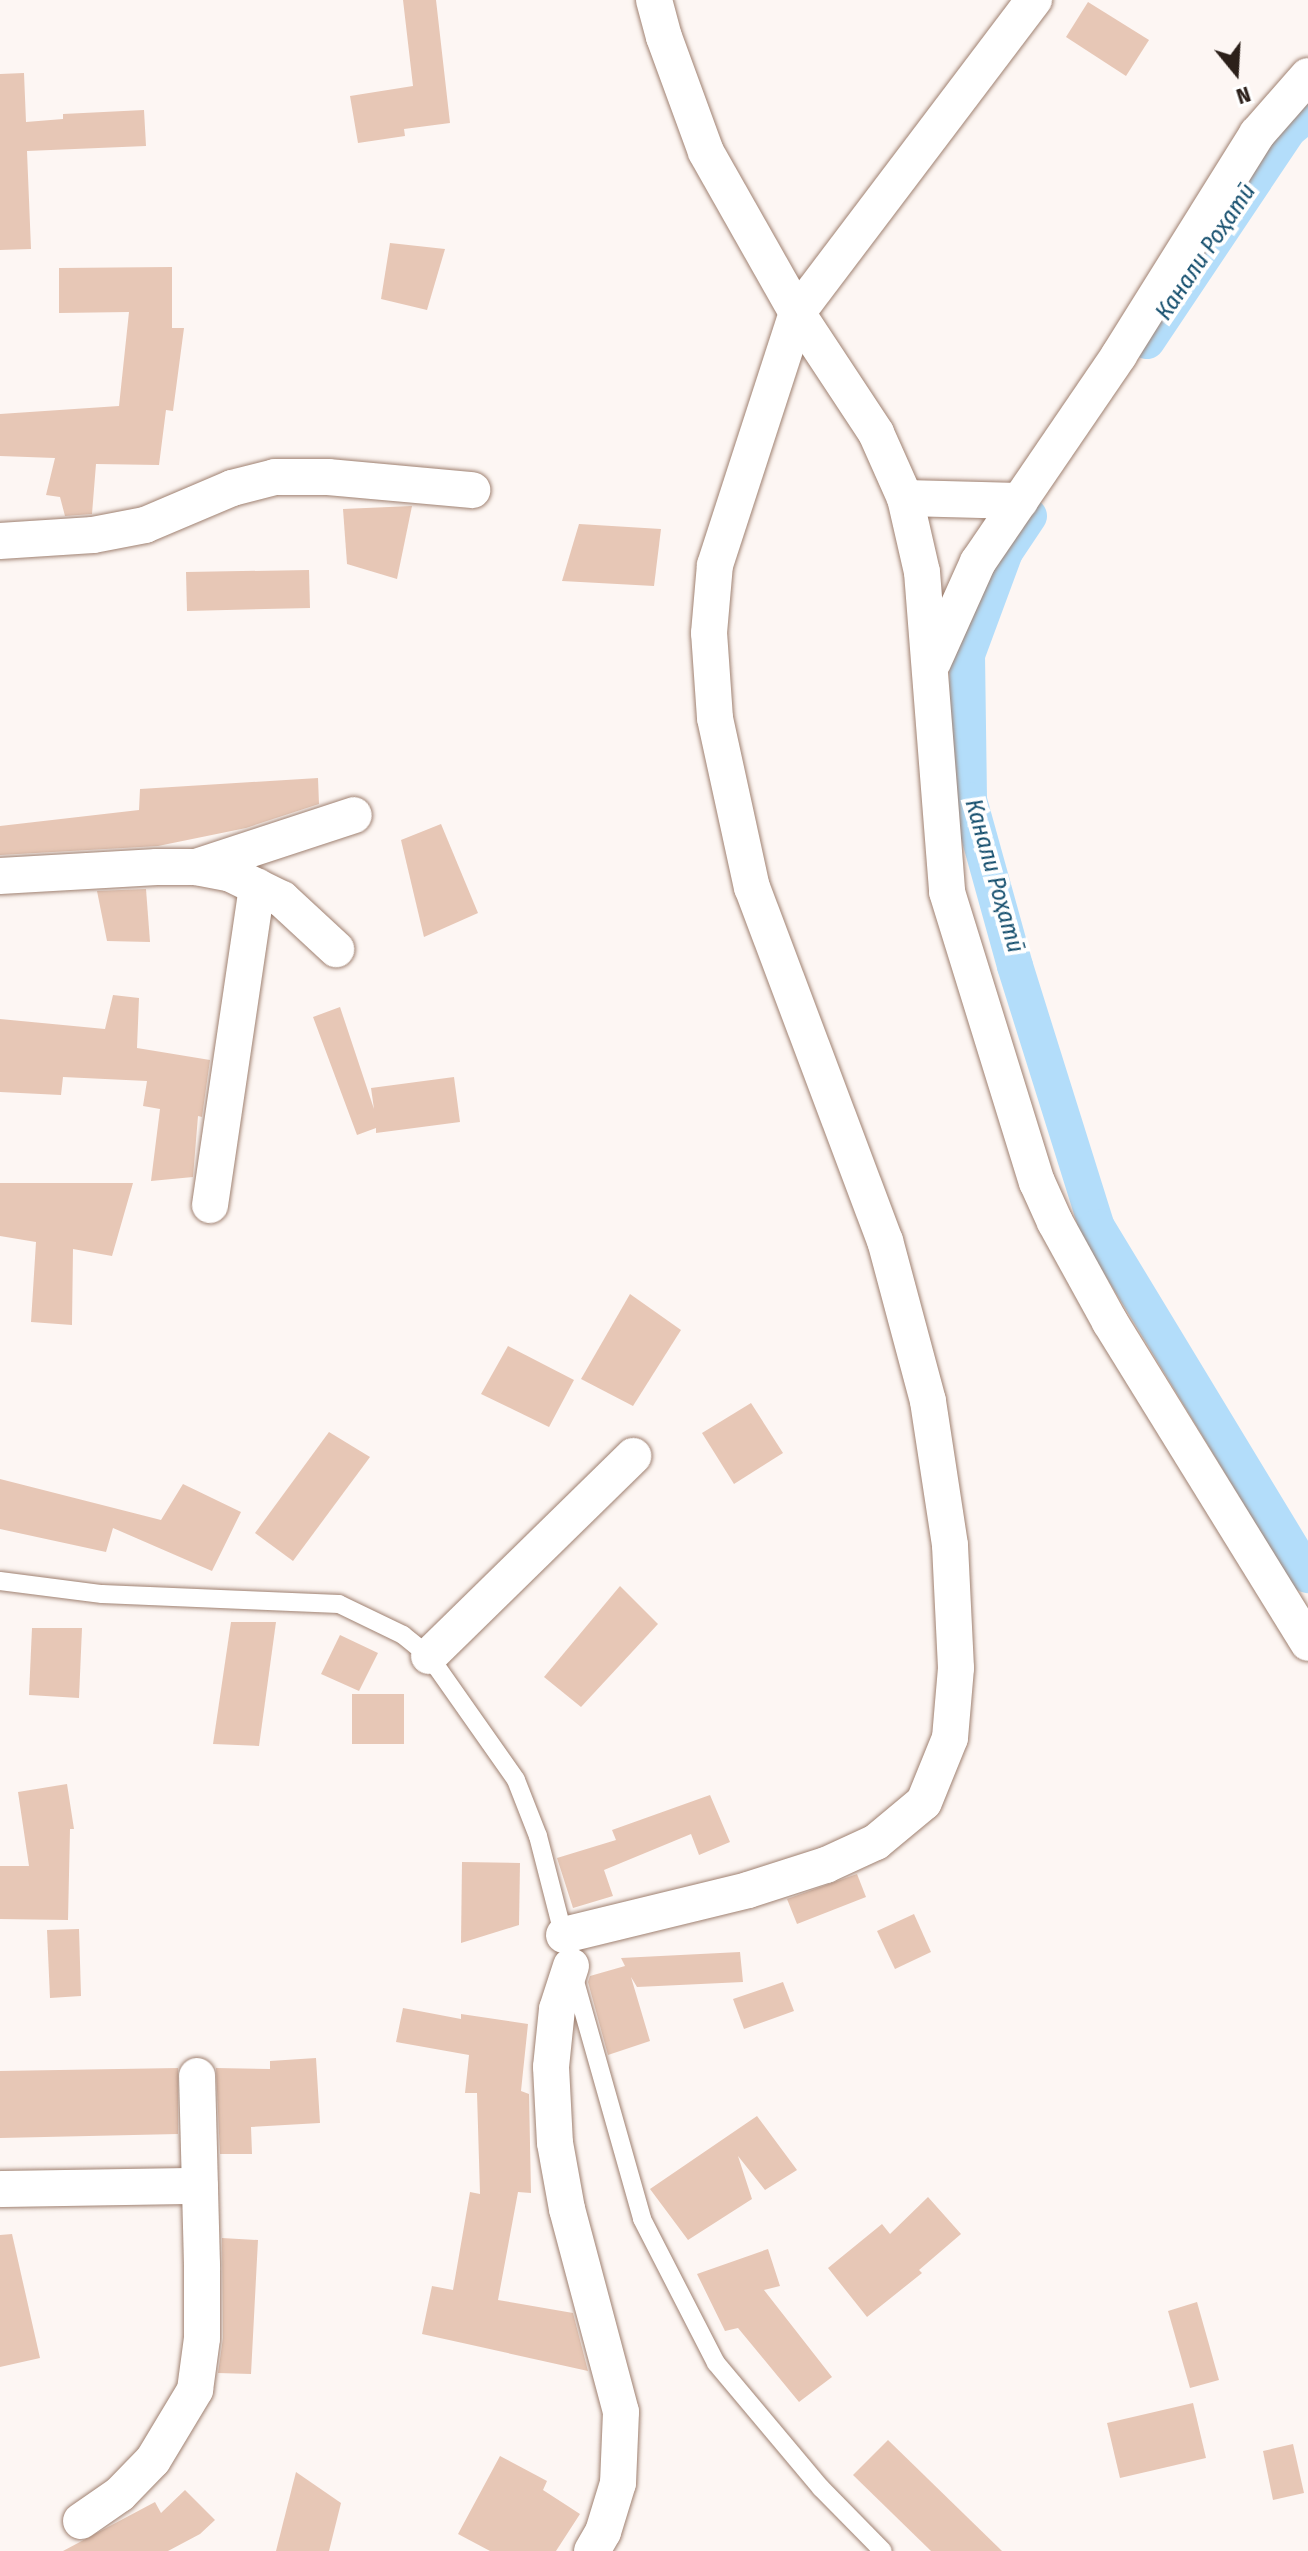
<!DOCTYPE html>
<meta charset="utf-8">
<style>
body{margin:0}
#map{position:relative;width:1308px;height:2551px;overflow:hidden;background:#fdf6f3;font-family:"Fira Sans Condensed",sans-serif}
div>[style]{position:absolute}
.canal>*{height:36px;margin:-18px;padding:0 18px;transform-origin:18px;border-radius:18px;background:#b3ddfa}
.building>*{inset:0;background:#e7c7b6}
.roads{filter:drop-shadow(0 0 2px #9f8171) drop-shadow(0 0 2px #9f8171)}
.lane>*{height:18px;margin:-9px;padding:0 9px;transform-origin:9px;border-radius:9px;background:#fff}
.street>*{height:36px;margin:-18px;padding:0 18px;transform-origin:18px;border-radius:18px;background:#fff}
span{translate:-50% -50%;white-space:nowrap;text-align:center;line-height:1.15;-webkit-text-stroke:8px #fff;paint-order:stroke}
.water-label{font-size:24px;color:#144e6d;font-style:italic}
.north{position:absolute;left:1196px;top:32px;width:80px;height:80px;-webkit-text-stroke:6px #fff;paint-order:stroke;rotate:162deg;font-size:22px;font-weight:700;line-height:32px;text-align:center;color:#2c201a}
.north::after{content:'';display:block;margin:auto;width:28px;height:36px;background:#2c201a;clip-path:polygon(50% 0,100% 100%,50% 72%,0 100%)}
</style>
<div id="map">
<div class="canal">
<div style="left:1147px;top:341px;width:254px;rotate:-56.2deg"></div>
<div style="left:1288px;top:130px;width:26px;rotate:-39deg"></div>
<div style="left:1029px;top:516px;width:43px;rotate:123.7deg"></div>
<div style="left:1005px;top:552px;width:110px;rotate:110.3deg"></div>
<div style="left:967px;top:655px;width:145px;rotate:89.2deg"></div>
<div style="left:969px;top:800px;width:172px;rotate:74.5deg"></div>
<div style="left:1015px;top:966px;width:274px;rotate:72.6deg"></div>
<div style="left:1097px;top:1227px;width:407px;rotate:58.8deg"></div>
</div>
<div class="building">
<div style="clip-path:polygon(403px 0,436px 0,450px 123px,404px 129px,405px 136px,358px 143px,350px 96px,413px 86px)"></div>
<div style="clip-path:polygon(1088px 2px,1149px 40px,1126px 76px,1066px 37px)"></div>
<div style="clip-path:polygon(24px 73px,26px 122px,63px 119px,63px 114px,144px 110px,146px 146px,27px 151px,31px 249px,0 250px,0 74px)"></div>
<div style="clip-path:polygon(390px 243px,445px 249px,427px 310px,381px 299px)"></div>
<div style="clip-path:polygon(172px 267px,172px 328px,184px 328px,173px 411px,166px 410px,159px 465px,96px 464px,92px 514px,65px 516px,60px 497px,46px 495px,55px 458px,0 456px,0 414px,119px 406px,129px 312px,59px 313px,59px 268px)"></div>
<div style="clip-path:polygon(412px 506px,397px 579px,347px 564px,343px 509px)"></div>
<div style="clip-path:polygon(579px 524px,661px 529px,654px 586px,562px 581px)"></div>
<div style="clip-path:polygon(309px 570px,310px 608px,187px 611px,186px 572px)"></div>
<div style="clip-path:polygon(318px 778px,319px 804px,246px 828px,158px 846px,0 855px,0 826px,139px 810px,140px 789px)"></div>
<div style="clip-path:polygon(441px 824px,478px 913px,424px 937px,401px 840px)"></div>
<div style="clip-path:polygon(146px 889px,150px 942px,107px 941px,97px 891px)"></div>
<div style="clip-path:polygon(113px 995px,139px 998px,137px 1048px,210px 1060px,202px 1117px,198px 1116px,193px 1177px,151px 1181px,160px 1109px,143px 1106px,147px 1081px,63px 1077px,61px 1095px,0 1092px,0 1019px,105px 1029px)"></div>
<div style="clip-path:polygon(340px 1007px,374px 1109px,371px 1088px,454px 1077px,460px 1122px,376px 1133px,376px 1128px,357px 1135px,313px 1017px)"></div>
<div style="clip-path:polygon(0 1183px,133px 1183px,112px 1256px,73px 1249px,72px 1325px,31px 1322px,36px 1242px,0 1236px)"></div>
<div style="clip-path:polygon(630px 1294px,681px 1330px,633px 1406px,581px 1379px)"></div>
<div style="clip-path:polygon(508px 1346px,574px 1380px,549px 1427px,481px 1394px)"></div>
<div style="clip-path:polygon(751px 1403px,783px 1453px,734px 1484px,702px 1433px)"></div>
<div style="clip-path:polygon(329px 1432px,370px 1457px,293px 1561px,255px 1533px)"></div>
<div style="clip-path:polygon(0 1479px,161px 1520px,183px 1484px,241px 1512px,212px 1571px,113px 1528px,106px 1552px,0 1529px)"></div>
<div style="clip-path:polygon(620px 1586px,658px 1624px,581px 1707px,544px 1677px)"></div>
<div style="clip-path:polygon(231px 1622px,276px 1622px,259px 1746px,213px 1744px)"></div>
<div style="clip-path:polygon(32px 1628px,82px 1628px,79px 1698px,29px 1695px)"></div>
<div style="clip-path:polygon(340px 1635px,378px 1653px,359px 1691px,321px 1674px)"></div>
<div style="clip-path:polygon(352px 1694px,404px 1694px,404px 1744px,352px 1744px)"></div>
<div style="clip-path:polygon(67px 1784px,74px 1829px,70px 1829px,68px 1920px,0 1919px,0 1866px,29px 1866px,18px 1792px)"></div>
<div style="clip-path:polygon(710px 1795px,730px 1842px,699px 1855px,691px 1834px,604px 1870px,613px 1896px,573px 1908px,557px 1858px,616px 1840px,612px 1830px)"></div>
<div style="clip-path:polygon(462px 1862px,520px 1863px,519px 1925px,461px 1943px)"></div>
<div style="clip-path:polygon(857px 1874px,866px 1897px,797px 1924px,787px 1899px)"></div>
<div style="clip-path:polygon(914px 1914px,931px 1952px,895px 1969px,877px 1931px)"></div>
<div style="clip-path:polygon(79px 1929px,81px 1996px,50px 1998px,47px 1930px)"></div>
<div style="clip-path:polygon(740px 1952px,743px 1982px,637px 1987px,631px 1977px,650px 2041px,608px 2055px,588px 1982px,590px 1976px,625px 1966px,621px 1958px)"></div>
<div style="clip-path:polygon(783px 1982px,794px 2011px,744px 2029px,733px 1999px)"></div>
<div style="clip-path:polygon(403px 2008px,461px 2019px,461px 2014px,528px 2024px,521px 2091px,529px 2094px,531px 2193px,518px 2192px,498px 2300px,573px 2313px,588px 2371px,422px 2334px,432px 2286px,453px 2290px,470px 2192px,480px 2194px,477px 2093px,465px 2093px,469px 2055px,396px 2042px)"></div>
<div style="clip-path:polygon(316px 2058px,320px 2123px,251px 2127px,252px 2154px,220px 2154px,216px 2068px,270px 2069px,270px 2061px)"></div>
<div style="clip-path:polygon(178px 2068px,178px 2134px,0 2138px,0 2071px)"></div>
<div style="clip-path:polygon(757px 2116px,797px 2170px,765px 2190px,738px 2156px,752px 2199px,688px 2240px,650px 2189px)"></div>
<div style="clip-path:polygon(928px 2197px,961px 2234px,919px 2270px,922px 2273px,867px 2317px,828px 2268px,882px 2224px,890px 2234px)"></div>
<div style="clip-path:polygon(12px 2234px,40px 2358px,0 2367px,0 2235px)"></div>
<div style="clip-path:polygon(222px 2238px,258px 2240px,251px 2374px,218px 2373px,223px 2338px)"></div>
<div style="clip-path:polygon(768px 2249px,780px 2286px,764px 2290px,832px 2377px,799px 2402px,738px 2328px,725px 2331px,697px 2274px)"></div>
<div style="clip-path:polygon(1197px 2302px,1219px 2380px,1190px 2388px,1168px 2311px)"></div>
<div style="clip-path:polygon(1193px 2403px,1206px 2458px,1120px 2478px,1107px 2423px)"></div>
<div style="clip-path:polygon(888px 2440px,1002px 2551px,931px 2551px,853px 2475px)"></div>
<div style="clip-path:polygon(1293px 2444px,1304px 2493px,1273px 2500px,1263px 2451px)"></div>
<div style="clip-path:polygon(500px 2456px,547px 2481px,543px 2490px,580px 2514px,556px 2551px,490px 2551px,458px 2534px)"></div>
<div style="clip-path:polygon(296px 2472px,341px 2503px,329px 2551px,276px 2551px)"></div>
<div style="clip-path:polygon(185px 2490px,215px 2520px,200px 2534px,168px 2551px,63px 2551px,155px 2502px,161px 2513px)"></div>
</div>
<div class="roads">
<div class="lane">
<div style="left:0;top:1581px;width:103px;rotate:7.3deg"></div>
<div style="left:102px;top:1594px;width:237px;rotate:2.4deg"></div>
<div style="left:339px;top:1604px;width:71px;rotate:25.8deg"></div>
<div style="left:403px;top:1635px;width:33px;rotate:39deg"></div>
<div style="left:429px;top:1656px;width:151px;rotate:54.9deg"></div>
<div style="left:516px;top:1780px;width:60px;rotate:68.6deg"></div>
<div style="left:538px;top:1836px;width:108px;rotate:75.6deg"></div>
<div style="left:574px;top:1978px;width:250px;rotate:74.2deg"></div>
<div style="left:642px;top:2219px;width:162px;rotate:62.8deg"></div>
<div style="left:716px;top:2363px;width:163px;rotate:50deg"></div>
<div style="left:821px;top:2488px;width:88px;rotate:45.5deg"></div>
</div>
<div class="street">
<div style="left:654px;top:0;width:38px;rotate:75deg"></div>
<div style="left:664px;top:37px;width:122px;rotate:69.9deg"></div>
<div style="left:706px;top:152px;width:185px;rotate:60.5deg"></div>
<div style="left:797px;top:313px;width:144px;rotate:56.6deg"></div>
<div style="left:876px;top:433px;width:71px;rotate:66deg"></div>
<div style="left:905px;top:498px;width:76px;rotate:77.1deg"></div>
<div style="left:922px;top:572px;width:321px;rotate:85.5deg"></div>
<div style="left:947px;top:892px;width:304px;rotate:72.8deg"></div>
<div style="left:1037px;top:1182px;width:44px;rotate:65.8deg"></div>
<div style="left:1055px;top:1222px;width:114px;rotate:61.2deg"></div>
<div style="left:1110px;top:1322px;width:377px;rotate:58.3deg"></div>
<div style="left:905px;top:498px;width:115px;rotate:1.5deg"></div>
<div style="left:0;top:541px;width:93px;rotate:-3.7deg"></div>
<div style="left:93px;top:535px;width:53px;rotate:-10.9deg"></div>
<div style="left:145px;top:525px;width:95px;rotate:-23deg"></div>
<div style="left:232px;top:488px;width:44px;rotate:-14.3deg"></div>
<div style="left:275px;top:477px;width:53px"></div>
<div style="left:328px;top:477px;width:145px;rotate:5.2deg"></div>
<div style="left:933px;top:662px;width:110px;rotate:-65.8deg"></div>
<div style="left:978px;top:562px;width:250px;rotate:-55.7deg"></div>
<div style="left:1119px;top:355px;width:261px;rotate:-58deg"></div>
<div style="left:1257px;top:134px;width:77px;rotate:-48.7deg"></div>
<div style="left:196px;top:867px;width:166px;rotate:-18.2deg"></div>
<div style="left:0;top:876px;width:157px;rotate:-3.3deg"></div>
<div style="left:157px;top:867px;width:39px"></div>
<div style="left:196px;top:867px;width:36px;rotate:11deg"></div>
<div style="left:231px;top:874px;width:57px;rotate:26.1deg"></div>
<div style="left:282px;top:899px;width:74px;rotate:42.8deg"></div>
<div style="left:210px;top:1205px;width:322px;rotate:-81.6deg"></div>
<div style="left:429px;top:1656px;width:286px;rotate:-44.4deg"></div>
<div style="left:564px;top:1935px;width:189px;rotate:-13.7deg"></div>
<div style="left:748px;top:1890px;width:82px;rotate:-17.8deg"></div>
<div style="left:826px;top:1865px;width:55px;rotate:-24.7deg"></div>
<div style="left:876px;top:1842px;width:62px;rotate:-39.8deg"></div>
<div style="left:924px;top:1802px;width:69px;rotate:-67.9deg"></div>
<div style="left:950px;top:1738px;width:70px;rotate:-85.1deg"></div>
<div style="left:956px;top:1668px;width:123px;rotate:-92.8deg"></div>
<div style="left:950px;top:1545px;width:146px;rotate:-98.7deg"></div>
<div style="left:928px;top:1401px;width:166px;rotate:-105deg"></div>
<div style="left:885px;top:1241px;width:377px;rotate:-110.6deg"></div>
<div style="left:752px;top:888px;width:174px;rotate:-102.3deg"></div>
<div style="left:715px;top:718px;width:85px;rotate:-94deg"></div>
<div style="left:709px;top:633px;width:68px;rotate:-85deg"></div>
<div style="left:715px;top:565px;width:265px;rotate:-72deg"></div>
<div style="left:797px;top:313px;width:393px;rotate:-52.9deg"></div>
<div style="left:571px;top:1966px;width:45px;rotate:108deg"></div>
<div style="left:557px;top:2009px;width:58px;rotate:95.9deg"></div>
<div style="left:551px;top:2067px;width:76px;rotate:87deg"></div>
<div style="left:555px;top:2143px;width:67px;rotate:79.7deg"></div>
<div style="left:567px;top:2209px;width:210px;rotate:75.1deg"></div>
<div style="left:621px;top:2412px;width:71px;rotate:92.4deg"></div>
<div style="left:618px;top:2483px;width:51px;rotate:107deg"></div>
<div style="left:603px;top:2532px;width:22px;rotate:120deg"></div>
<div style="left:0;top:2189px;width:200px;rotate:-0.9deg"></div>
<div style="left:81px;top:2521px;width:47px;rotate:-34.7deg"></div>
<div style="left:120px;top:2494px;width:47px;rotate:-45.9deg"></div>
<div style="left:153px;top:2460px;width:82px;rotate:-59deg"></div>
<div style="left:195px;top:2390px;width:52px;rotate:-82.3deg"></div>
<div style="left:202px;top:2338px;width:73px;rotate:-90deg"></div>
<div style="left:202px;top:2265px;width:189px;rotate:-91.5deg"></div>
</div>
</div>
<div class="water-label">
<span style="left:1206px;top:252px;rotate:-56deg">Канали Роҳатӣ</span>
<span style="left:994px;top:876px;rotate:74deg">Канали Роҳатӣ</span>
</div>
<div class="north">N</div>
</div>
